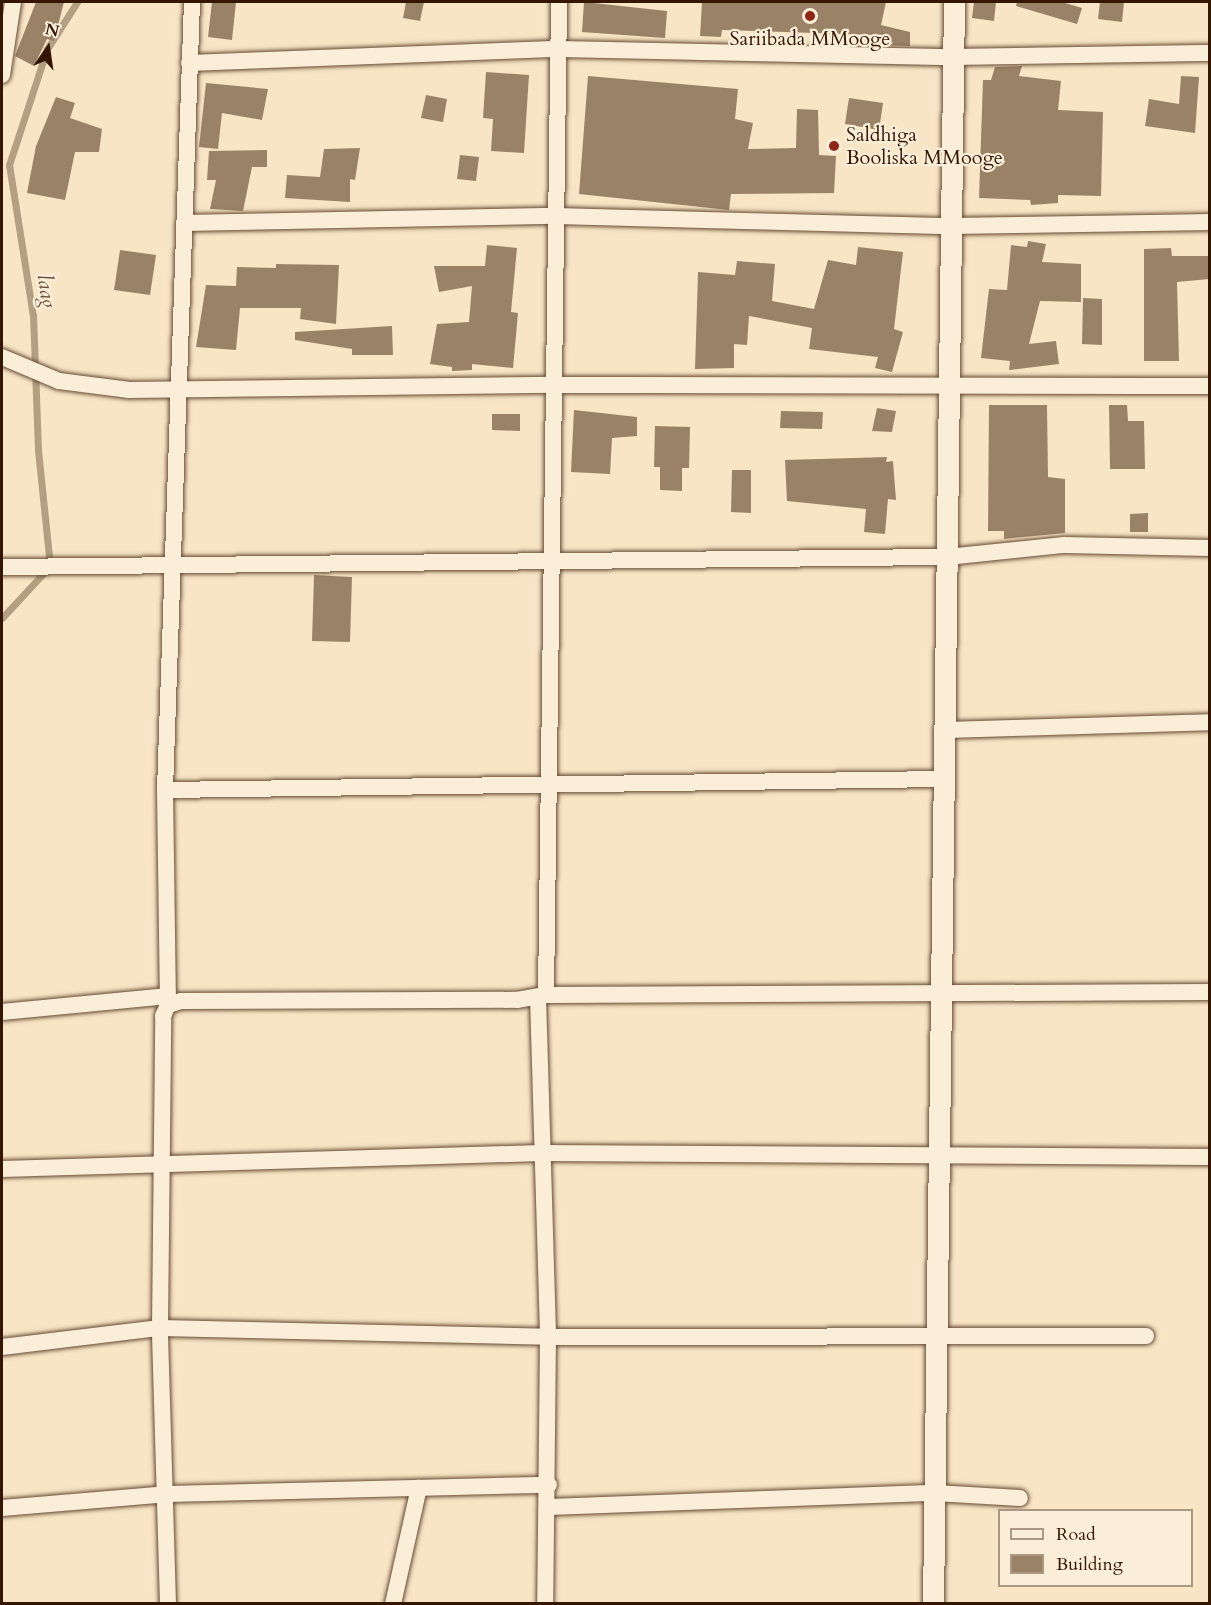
<!DOCTYPE html>
<style>
body{margin:0}
#map{position:relative;width:1211px;height:1605px;overflow:hidden;background:#f8e5c5;font-family:Cardo,serif}
div>[style]{position:absolute}
.stream>*{height:7px;margin:-3.5px;padding:0 3.5px;transform-origin:3.5px;border-radius:3.5px;background:#b59f83}
.building>*{inset:0;background:#9a8267}
.roads{filter:drop-shadow(0 0 2px #654a33) drop-shadow(0 0 2px #654a33)}
.minor>*{height:16px;margin:-8px;padding:0 8px;transform-origin:8px;border-radius:8px;background:#faeed9}
.tertiary>*{height:21px;margin:-10.5px;padding:0 10.5px;transform-origin:10.5px;border-radius:10.5px;background:#faeed9}
.dots>*{width:16px;height:16px;translate:-50% -50%;box-sizing:border-box;border:3px solid #faeed9;border-radius:50%}
span{translate:-50% -50%;white-space:nowrap;text-align:center;line-height:1.15;-webkit-text-stroke:4.5px #faeed9;paint-order:stroke}
.poi-label{font-size:20px;color:#341602}
.left{translate:0 -50%;text-align:left}
.water-label{font-size:21px;color:#684d36;font-style:italic}
.frame{position:absolute;inset:0;border:3px solid #341602;pointer-events:none}
.legend{position:absolute;left:998px;top:1509px;width:195px;height:78px;box-sizing:border-box;background:#faeed9;border:2px solid #ab9883;margin:0;padding:8px 10px;list-style:none;font-size:18px;color:#341602}
.legend li{display:flex;align-items:center;gap:12px;height:30px}
.legend b{width:30px;border:2px solid #ab9883}
.north{position:absolute;left:18px;top:18px;width:60px;height:60px;-webkit-text-stroke:4px #faeed9;paint-order:stroke;rotate:13deg;font-size:16px;font-weight:700;line-height:24px;text-align:center;color:#341602}
.north::after{content:'';display:block;margin:auto;width:21px;height:27px;background:#341602;clip-path:polygon(50% 0,100% 100%,50% 72%,0 100%)}
</style>
<div id="map">
<div class="stream">
<div style="left:2px;top:618px;width:71px;rotate:-47.3deg"></div>
<div style="left:50px;top:566px;width:117px;rotate:-95.9deg"></div>
<div style="left:38px;top:450px;width:134px;rotate:-92.1deg"></div>
<div style="left:33px;top:316px;width:153px;rotate:-99deg"></div>
<div style="left:9px;top:165px;width:122px;rotate:-71.9deg"></div>
<div style="left:47px;top:49px;width:56px;rotate:-57.4deg"></div>
</div>
<div class="building">
<div style="clip-path:polygon(36px 2px,64px 2px,54px 41px,47px 39px,34px 66px,15px 56px)"></div>
<div style="clip-path:polygon(212px 2px,236px 2px,232px 40px,208px 37px)"></div>
<div style="clip-path:polygon(406px 2px,424px 2px,420px 21px,403px 18px)"></div>
<div style="clip-path:polygon(584px 2px,667px 11px,665px 38px,582px 32px)"></div>
<div style="clip-path:polygon(702px 2px,886px 2px,881px 25px,910px 32px,910px 46px,876px 45px,875px 35px,722px 30px,721px 37px,700px 36px)"></div>
<div style="clip-path:polygon(974px 2px,996px 2px,994px 21px,972px 18px)"></div>
<div style="clip-path:polygon(1017px 2px,1062px 2px,1082px 8px,1077px 24px,1016px 6px)"></div>
<div style="clip-path:polygon(1100px 2px,1124px 2px,1122px 22px,1098px 19px)"></div>
<div style="clip-path:polygon(1022px 66px,1019px 76px,1061px 81px,1058px 110px,1103px 112px,1101px 196px,1058px 195px,1058px 203px,1031px 205px,1030px 200px,979px 198px,983px 80px,991px 80px,995px 67px)"></div>
<div style="clip-path:polygon(486px 72px,529px 75px,524px 153px,491px 151px,493px 119px,483px 118px)"></div>
<div style="clip-path:polygon(588px 76px,738px 89px,735px 119px,753px 123px,748px 149px,796px 148px,797px 109px,818px 110px,819px 155px,836px 156px,834px 193px,731px 194px,729px 210px,579px 194px)"></div>
<div style="clip-path:polygon(1181px 76px,1199px 77px,1195px 133px,1145px 126px,1149px 99px,1179px 104px)"></div>
<div style="clip-path:polygon(206px 83px,268px 89px,262px 120px,222px 113px,218px 149px,199px 147px)"></div>
<div style="clip-path:polygon(426px 95px,447px 99px,443px 122px,421px 118px)"></div>
<div style="clip-path:polygon(56px 97px,75px 103px,70px 118px,102px 129px,99px 152px,75px 152px,65px 200px,27px 193px,36px 146px)"></div>
<div style="clip-path:polygon(849px 98px,883px 103px,879px 130px,845px 124px)"></div>
<div style="clip-path:polygon(360px 148px,355px 180px,350px 179px,350px 202px,285px 198px,287px 175px,320px 177px,324px 149px)"></div>
<div style="clip-path:polygon(267px 150px,267px 167px,252px 167px,243px 211px,210px 209px,216px 180px,207px 180px,209px 151px)"></div>
<div style="clip-path:polygon(460px 155px,479px 157px,476px 181px,457px 179px)"></div>
<div style="clip-path:polygon(1028px 241px,1046px 244px,1042px 262px,1081px 264px,1081px 302px,1040px 301px,1029px 344px,1056px 341px,1059px 364px,1009px 370px,1010px 361px,981px 358px,989px 289px,1007px 290px,1011px 245px,1027px 247px)"></div>
<div style="clip-path:polygon(487px 245px,517px 248px,511px 312px,518px 313px,513px 368px,472px 364px,472px 370px,452px 371px,452px 367px,430px 364px,437px 324px,469px 322px,472px 286px,439px 292px,434px 266px,485px 266px)"></div>
<div style="clip-path:polygon(858px 247px,903px 252px,894px 329px,903px 332px,892px 372px,875px 368px,878px 357px,809px 349px,812px 328px,749px 316px,747px 345px,734px 344px,734px 368px,695px 369px,698px 272px,735px 275px,737px 261px,775px 264px,772px 301px,814px 309px,828px 260px,856px 265px)"></div>
<div style="clip-path:polygon(1171px 248px,1172px 256px,1209px 256px,1209px 279px,1177px 282px,1179px 361px,1144px 361px,1144px 249px)"></div>
<div style="clip-path:polygon(120px 250px,156px 255px,150px 295px,114px 290px)"></div>
<div style="clip-path:polygon(276px 264px,339px 265px,336px 324px,300px 319px,301px 308px,240px 308px,236px 350px,196px 347px,206px 285px,236px 286px,237px 267px,276px 268px)"></div>
<div style="clip-path:polygon(1083px 298px,1102px 299px,1102px 345px,1082px 344px)"></div>
<div style="clip-path:polygon(392px 326px,393px 355px,352px 355px,352px 349px,295px 340px,295px 332px)"></div>
<div style="clip-path:polygon(989px 405px,1047px 405px,1048px 477px,1065px 479px,1065px 533px,1004px 539px,1004px 531px,988px 531px)"></div>
<div style="clip-path:polygon(1109px 405px,1127px 405px,1128px 421px,1144px 421px,1145px 469px,1110px 469px)"></div>
<div style="clip-path:polygon(877px 408px,896px 411px,892px 432px,872px 431px)"></div>
<div style="clip-path:polygon(574px 410px,637px 417px,637px 436px,612px 438px,610px 474px,571px 472px)"></div>
<div style="clip-path:polygon(781px 411px,823px 412px,822px 429px,780px 428px)"></div>
<div style="clip-path:polygon(492px 414px,520px 414px,520px 431px,492px 430px)"></div>
<div style="clip-path:polygon(655px 426px,690px 427px,689px 468px,682px 468px,682px 491px,660px 490px,660px 467px,654px 467px)"></div>
<div style="clip-path:polygon(887px 457px,886px 462px,893px 461px,896px 500px,888px 499px,885px 534px,864px 532px,866px 509px,787px 501px,785px 460px)"></div>
<div style="clip-path:polygon(732px 470px,751px 470px,751px 513px,731px 512px)"></div>
<div style="clip-path:polygon(1148px 513px,1148px 532px,1130px 532px,1130px 514px)"></div>
<div style="clip-path:polygon(314px 575px,352px 577px,350px 642px,312px 641px)"></div>
</div>
<div class="roads">
<div class="minor">
<div style="left:189px;top:63px;width:370px;rotate:-2.2deg"></div>
<div style="left:559px;top:49px;width:393px;rotate:1.2deg"></div>
<div style="left:952px;top:57px;width:258px;rotate:-0.9deg"></div>
<div style="left:2px;top:75px;width:74px;rotate:-81.4deg"></div>
<div style="left:184px;top:223px;width:372px;rotate:-1.1deg"></div>
<div style="left:556px;top:216px;width:395px;rotate:1.5deg"></div>
<div style="left:951px;top:226px;width:259px;rotate:-0.9deg"></div>
<div style="left:2px;top:357px;width:62px;rotate:22.8deg"></div>
<div style="left:59px;top:381px;width:71px;rotate:7.3deg"></div>
<div style="left:129px;top:390px;width:425px;rotate:-0.7deg"></div>
<div style="left:554px;top:385px;width:656px;rotate:0.09deg"></div>
<div style="left:2px;top:567px;width:945px;rotate:-0.61deg"></div>
<div style="left:947px;top:557px;width:118px;rotate:-5.9deg"></div>
<div style="left:1064px;top:545px;width:146px;rotate:1.2deg"></div>
<div style="left:945px;top:730px;width:265px;rotate:-1.7deg"></div>
<div style="left:165px;top:790px;width:779px;rotate:-0.81deg"></div>
<div style="left:546px;top:995px;width:993px;rotate:-89.25deg"></div>
<div style="left:538px;top:997px;width:340px;rotate:88.3deg"></div>
<div style="left:548px;top:1337px;width:267px;rotate:90.6deg"></div>
<div style="left:168px;top:1005px;width:14px;rotate:-17deg"></div>
<div style="left:181px;top:1001px;width:336px;rotate:-0.2deg"></div>
<div style="left:517px;top:1000px;width:29px;rotate:-10deg"></div>
<div style="left:546px;top:995px;width:664px;rotate:-0.26deg"></div>
<div style="left:2px;top:1012px;width:167px;rotate:-5.5deg"></div>
<div style="left:2px;top:1169px;width:538px;rotate:-1.7deg"></div>
<div style="left:540px;top:1153px;width:670px;rotate:0.34deg"></div>
<div style="left:2px;top:1347px;width:159px;rotate:-6.9deg"></div>
<div style="left:160px;top:1328px;width:388px;rotate:1.3deg"></div>
<div style="left:548px;top:1337px;width:598px;rotate:-0.1deg"></div>
<div style="left:549px;top:1507px;width:386px;rotate:-2.1deg"></div>
<div style="left:935px;top:1493px;width:85px;rotate:3.4deg"></div>
<div style="left:2px;top:1508px;width:167px;rotate:-4.8deg"></div>
<div style="left:168px;top:1494px;width:381px;rotate:-1.4deg"></div>
<div style="left:168px;top:1604px;width:276px;rotate:-91.7deg"></div>
<div style="left:160px;top:1328px;width:312px;rotate:-89.4deg"></div>
<div style="left:163px;top:1016px;width:12px;rotate:-66deg"></div>
<div style="left:168px;top:1005px;width:215px;rotate:-90.8deg"></div>
<div style="left:165px;top:790px;width:788px;rotate:-88.04deg"></div>
<div style="left:393px;top:1604px;width:119px;rotate:-77.4deg"></div>
</div>
<div class="tertiary">
<div style="left:933px;top:1604px;width:1602px;rotate:-89.25deg"></div>
</div>
</div>
<div class="dots">
<div style="left:810px;top:16px;background:#8f2418"></div>
<div style="left:834px;top:146px;background:#8f2418"></div>
</div>
<div class="poi-label">
<span style="left:810px;top:38px">Sariibada MMooge</span>
<span class="left" style="left:846px;top:146px">Saldhiga<br>Booliska MMooge</span>
</div>
<div class="water-label">
<span style="left:46px;top:291px;rotate:81deg">laag</span>
</div>
<div class="frame"></div>
<ul class="legend">
<li><b style="height:8px;background:#faeed9"></b>Road</li>
<li><b style="height:16px;background:#9a8267"></b>Building</li>
</ul>
<div class="north">N</div>
</div>
